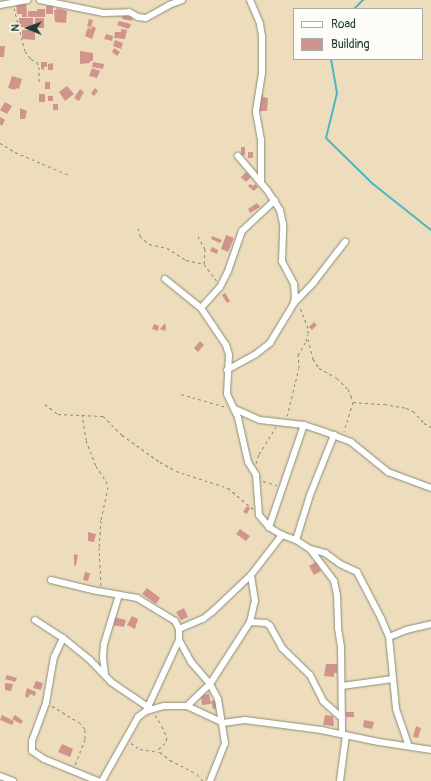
<!DOCTYPE html>
<style>
body{margin:0}
#map{position:relative;width:431px;height:781px;overflow:hidden;background:#eeddbc;font-family:Pangolin,sans-serif}
div>[style]{position:absolute}
.stream>*{height:2px;margin:-1px;padding:0 1px;transform-origin:1px;border-radius:1px;background:#4ab8c2}
.building>*{inset:0;background:#d0948d}
.path>*{height:1px;margin-top:-0.5px;transform-origin:0;background:repeating-linear-gradient(90deg,#868d78 0 3px,transparent 0 6px)}
.roads{filter:drop-shadow(0 0 1px #868d78) drop-shadow(0 0 1px #868d78)}
.minor>*{height:6px;margin:-3px;padding:0 3px;transform-origin:3px;border-radius:3px;background:#fff}
span{translate:-50% -50%;white-space:nowrap;text-align:center;line-height:1.15;-webkit-text-stroke:3.5px #fdfcf7;paint-order:stroke}
.legend{position:absolute;left:293px;top:8px;width:130px;height:52px;box-sizing:border-box;background:#fdfcf7;border:1px solid #a4b0a9;margin:0;padding:5px 7px;list-style:none;font-size:12px;color:#1f3d34}
.legend li{display:flex;align-items:center;gap:8px;height:20px}
.legend b{width:20px;border:1px solid #a4b0a9}
.north{position:absolute;left:8px;top:8px;width:40px;height:40px;-webkit-text-stroke:3px #fdfcf7;paint-order:stroke;rotate:271deg;font-size:11px;font-weight:700;line-height:16px;text-align:center;color:#1f3d34}
.north::after{content:'';display:block;margin:auto;width:14px;height:18px;background:#1f3d34;clip-path:polygon(50% 0,100% 100%,50% 72%,0 100%)}
</style>
<div id="map">
<div class="stream">
<div style="left:354px;top:9px;width:13px;rotate:-45deg"></div>
<div style="left:331px;top:59px;width:35px;rotate:80deg"></div>
<div style="left:337px;top:93px;width:46px;rotate:103.7deg"></div>
<div style="left:326px;top:138px;width:66px;rotate:44.4deg"></div>
<div style="left:373px;top:184px;width:74px;rotate:38.4deg"></div>
</div>
<div class="building">
<div style="clip-path:polygon(26px 2px,27px 17px,22px 17px,22px 14px,17px 14px,16px 3px)"></div>
<div style="clip-path:polygon(46px 6px,53px 6px,53px 14px,46px 14px)"></div>
<div style="clip-path:polygon(57px 8px,67px 11px,66px 23px,55px 22px,54px 10px,56px 10px)"></div>
<div style="clip-path:polygon(37px 9px,45px 9px,45px 17px,28px 17px,28px 11px,37px 11px)"></div>
<div style="clip-path:polygon(129px 13px,133px 14px,132px 21px,122px 19px,123px 14px,129px 15px)"></div>
<div style="clip-path:polygon(19px 18px,33px 18px,33px 27px,19px 27px)"></div>
<div style="clip-path:polygon(35px 18px,44px 18px,44px 28px,35px 28px)"></div>
<div style="clip-path:polygon(89px 19px,93px 20px,91px 27px,87px 26px)"></div>
<div style="clip-path:polygon(119px 21px,131px 24px,130px 27px,128px 29px,117px 25px)"></div>
<div style="clip-path:polygon(92px 26px,96px 28px,92px 39px,85px 36px,88px 27px,91px 29px)"></div>
<div style="clip-path:polygon(121px 29px,127px 30px,125px 39px,114px 38px,115px 32px,121px 32px)"></div>
<div style="clip-path:polygon(22px 30px,35px 30px,35px 40px,22px 39px)"></div>
<div style="clip-path:polygon(106px 34px,113px 36px,112px 41px,104px 39px)"></div>
<div style="clip-path:polygon(115px 40px,123px 43px,121px 49px,113px 46px)"></div>
<div style="clip-path:polygon(0 46px,5px 46px,4px 57px,0 57px)"></div>
<div style="clip-path:polygon(114px 48px,120px 52px,117px 56px,112px 52px)"></div>
<div style="clip-path:polygon(80px 51px,93px 53px,93px 61px,90px 61px,90px 63px,80px 64px)"></div>
<div style="clip-path:polygon(41px 62px,47px 62px,47px 67px,44px 67px,44px 70px,41px 69px)"></div>
<div style="clip-path:polygon(93px 62px,104px 64px,103px 69px,92px 67px)"></div>
<div style="clip-path:polygon(53px 63px,53px 70px,48px 70px,48px 64px)"></div>
<div style="clip-path:polygon(92px 68px,100px 71px,97px 78px,89px 76px)"></div>
<div style="clip-path:polygon(12px 76px,22px 79px,19px 89px,16px 88px,15px 90px,8px 88px)"></div>
<div style="clip-path:polygon(45px 82px,50px 82px,50px 89px,45px 89px)"></div>
<div style="clip-path:polygon(67px 86px,74px 94px,65px 101px,59px 92px)"></div>
<div style="clip-path:polygon(95px 88px,98px 91px,94px 96px,91px 93px)"></div>
<div style="clip-path:polygon(80px 89px,84px 92px,79px 101px,74px 98px)"></div>
<div style="clip-path:polygon(39px 94px,45px 94px,45px 102px,39px 102px)"></div>
<div style="clip-path:polygon(260px 94px,263px 94px,263px 97px,268px 98px,267px 111px,259px 111px)"></div>
<div style="clip-path:polygon(48px 96px,53px 96px,53px 101px,48px 101px)"></div>
<div style="clip-path:polygon(5px 102px,12px 106px,7px 114px,0 110px)"></div>
<div style="clip-path:polygon(53px 104px,58px 104px,58px 110px,53px 110px)"></div>
<div style="clip-path:polygon(20px 108px,27px 111px,25px 119px,20px 119px)"></div>
<div style="clip-path:polygon(0 117px,5px 120px,2px 126px,0 124px)"></div>
<div style="clip-path:polygon(241px 147px,245px 147px,245px 155px,241px 155px)"></div>
<div style="clip-path:polygon(248px 152px,253px 152px,253px 158px,248px 158px)"></div>
<div style="clip-path:polygon(246px 172px,251px 177px,246px 182px,241px 177px)"></div>
<div style="clip-path:polygon(250px 184px,253px 186px,255px 184px,258px 187px,254px 191px,248px 186px)"></div>
<div style="clip-path:polygon(257px 203px,260px 207px,250px 213px,248px 209px)"></div>
<div style="clip-path:polygon(226px 235px,234px 238px,228px 252px,221px 249px)"></div>
<div style="clip-path:polygon(212px 236px,222px 240px,220px 243px,211px 239px)"></div>
<div style="clip-path:polygon(212px 247px,218px 250px,217px 254px,210px 251px)"></div>
<div style="clip-path:polygon(225px 293px,230px 301px,227px 303px,222px 295px)"></div>
<div style="clip-path:polygon(314px 322px,317px 325px,312px 330px,309px 327px)"></div>
<div style="clip-path:polygon(165px 323px,166px 328px,165px 331px,160px 329px)"></div>
<div style="clip-path:polygon(154px 324px,159px 326px,158px 331px,152px 329px)"></div>
<div style="clip-path:polygon(200px 341px,204px 345px,198px 352px,194px 348px)"></div>
<div style="clip-path:polygon(247px 506px,250px 508px,247px 514px,243px 512px)"></div>
<div style="clip-path:polygon(240px 529px,250px 536px,246px 541px,236px 534px)"></div>
<div style="clip-path:polygon(88px 532px,96px 534px,94px 542px,88px 541px)"></div>
<div style="clip-path:polygon(74px 554px,78px 555px,76px 565px,74px 566px)"></div>
<div style="clip-path:polygon(316px 562px,321px 571px,314px 575px,309px 566px)"></div>
<div style="clip-path:polygon(85px 572px,90px 573px,88px 581px,83px 580px)"></div>
<div style="clip-path:polygon(147px 588px,160px 598px,156px 604px,142px 594px)"></div>
<div style="clip-path:polygon(184px 608px,188px 617px,181px 620px,176px 612px)"></div>
<div style="clip-path:polygon(132px 616px,138px 619px,135px 629px,127px 625px)"></div>
<div style="clip-path:polygon(114px 617px,126px 620px,124px 627px,112px 625px)"></div>
<div style="clip-path:polygon(326px 664px,337px 664px,337px 673px,334px 673px,334px 677px,324px 676px)"></div>
<div style="clip-path:polygon(7px 675px,17px 678px,15px 682px,5px 679px)"></div>
<div style="clip-path:polygon(36px 681px,43px 683px,41px 690px,33px 688px)"></div>
<div style="clip-path:polygon(5px 683px,13px 684px,11px 691px,5px 690px)"></div>
<div style="clip-path:polygon(27px 688px,36px 692px,35px 696px,30px 694px,28px 698px,25px 696px)"></div>
<div style="clip-path:polygon(209px 694px,211px 704px,202px 705px,201px 695px)"></div>
<div style="clip-path:polygon(215px 700px,217px 708px,213px 709px,211px 701px)"></div>
<div style="clip-path:polygon(346px 712px,354px 712px,354px 717px,346px 717px)"></div>
<div style="clip-path:polygon(2px 715px,14px 721px,12px 725px,0 720px)"></div>
<div style="clip-path:polygon(15px 715px,23px 721px,21px 724px,12px 719px)"></div>
<div style="clip-path:polygon(325px 715px,333px 716px,334px 726px,323px 725px)"></div>
<div style="clip-path:polygon(364px 720px,374px 722px,372px 729px,363px 727px)"></div>
<div style="clip-path:polygon(416px 726px,421px 728px,418px 738px,413px 737px)"></div>
<div style="clip-path:polygon(62px 744px,73px 749px,70px 757px,58px 752px)"></div>
</div>
<div class="path">
<div style="left:14px;top:8px;width:44px;rotate:75.7deg"></div>
<div style="left:25px;top:51px;width:10px;rotate:53deg"></div>
<div style="left:31px;top:59px;width:7px;rotate:27deg"></div>
<div style="left:37px;top:62px;width:5px;rotate:68deg"></div>
<div style="left:39px;top:67px;width:16px;rotate:90deg"></div>
<div style="left:0;top:143px;width:17px;rotate:31deg"></div>
<div style="left:15px;top:152px;width:59px;rotate:23.1deg"></div>
<div style="left:138px;top:228px;width:8px;rotate:76deg"></div>
<div style="left:140px;top:236px;width:12px;rotate:42deg"></div>
<div style="left:149px;top:244px;width:18px;rotate:13deg"></div>
<div style="left:167px;top:248px;width:22px;rotate:32deg"></div>
<div style="left:186px;top:260px;width:18px;rotate:13deg"></div>
<div style="left:198px;top:236px;width:15px;rotate:62deg"></div>
<div style="left:205px;top:249px;width:15px;rotate:94deg"></div>
<div style="left:204px;top:264px;width:21px;rotate:53deg"></div>
<div style="left:308px;top:339px;width:21px;rotate:76deg"></div>
<div style="left:313px;top:359px;width:11px;rotate:56deg"></div>
<div style="left:319px;top:368px;width:21px;rotate:29deg"></div>
<div style="left:337px;top:378px;width:16px;rotate:45deg"></div>
<div style="left:348px;top:389px;width:8px;rotate:67deg"></div>
<div style="left:351px;top:396px;width:6px;rotate:72deg"></div>
<div style="left:353px;top:402px;width:31px;rotate:107deg"></div>
<div style="left:181px;top:394px;width:47px;rotate:16.1deg"></div>
<div style="left:353px;top:402px;width:31px;rotate:4deg"></div>
<div style="left:384px;top:404px;width:22px;rotate:10deg"></div>
<div style="left:406px;top:408px;width:8px;rotate:23deg"></div>
<div style="left:413px;top:411px;width:16px;rotate:47deg"></div>
<div style="left:424px;top:423px;width:8px;rotate:30deg"></div>
<div style="left:45px;top:404px;width:16px;rotate:38deg"></div>
<div style="left:58px;top:414px;width:45px;rotate:2.5deg"></div>
<div style="left:103px;top:416px;width:27px;rotate:45deg"></div>
<div style="left:122px;top:435px;width:47px;rotate:35.4deg"></div>
<div style="left:160px;top:462px;width:18px;rotate:29deg"></div>
<div style="left:176px;top:471px;width:55px;rotate:18.1deg"></div>
<div style="left:228px;top:488px;width:33px;rotate:40deg"></div>
<div style="left:82px;top:414px;width:26px;rotate:81deg"></div>
<div style="left:86px;top:440px;width:28px;rotate:69deg"></div>
<div style="left:96px;top:466px;width:18px;rotate:56deg"></div>
<div style="left:106px;top:481px;width:6px;rotate:72deg"></div>
<div style="left:108px;top:487px;width:34px;rotate:102deg"></div>
<div style="left:101px;top:520px;width:27px;rotate:94deg"></div>
<div style="left:99px;top:547px;width:39px;rotate:87deg"></div>
<div style="left:287px;top:416px;width:49px;rotate:-76deg"></div>
<div style="left:299px;top:368px;width:13px;rotate:-94deg"></div>
<div style="left:298px;top:355px;width:16px;rotate:-60deg"></div>
<div style="left:306px;top:341px;width:7px;rotate:-74deg"></div>
<div style="left:308px;top:334px;width:6px;rotate:-90deg"></div>
<div style="left:308px;top:328px;width:22px;rotate:-111deg"></div>
<div style="left:256px;top:463px;width:9px;rotate:-72deg"></div>
<div style="left:259px;top:454px;width:32px;rotate:-58deg"></div>
<div style="left:263px;top:481px;width:15px;rotate:16deg"></div>
<div style="left:52px;top:706px;width:31px;rotate:31deg"></div>
<div style="left:79px;top:722px;width:9px;rotate:49deg"></div>
<div style="left:85px;top:729px;width:10px;rotate:90deg"></div>
<div style="left:85px;top:739px;width:28px;rotate:111deg"></div>
<div style="left:155px;top:715px;width:13px;rotate:58deg"></div>
<div style="left:162px;top:726px;width:13px;rotate:67deg"></div>
<div style="left:167px;top:738px;width:5px;rotate:112deg"></div>
<div style="left:165px;top:743px;width:12px;rotate:138deg"></div>
<div style="left:131px;top:743px;width:11px;rotate:34deg"></div>
<div style="left:140px;top:749px;width:20px;rotate:9deg"></div>
<div style="left:160px;top:752px;width:13px;rotate:39deg"></div>
<div style="left:170px;top:760px;width:30px;rotate:27deg"></div>
<div style="left:197px;top:774px;width:9px;rotate:49deg"></div>
</div>
<div class="roads">
<div class="minor">
<div style="left:40px;top:0;width:65px;rotate:11.5deg"></div>
<div style="left:104px;top:13px;width:25px;rotate:-2deg"></div>
<div style="left:129px;top:12px;width:10px;rotate:29deg"></div>
<div style="left:138px;top:17px;width:8px;rotate:7deg"></div>
<div style="left:146px;top:18px;width:26px;rotate:-29deg"></div>
<div style="left:169px;top:5px;width:14px;rotate:-21deg"></div>
<div style="left:250px;top:0;width:26px;rotate:67deg"></div>
<div style="left:260px;top:24px;width:12px;rotate:81deg"></div>
<div style="left:262px;top:36px;width:37px;rotate:90deg"></div>
<div style="left:262px;top:73px;width:39px;rotate:99deg"></div>
<div style="left:256px;top:112px;width:27px;rotate:80deg"></div>
<div style="left:261px;top:139px;width:44px;rotate:90deg"></div>
<div style="left:0;top:5px;width:28px;rotate:-10deg"></div>
<div style="left:165px;top:279px;width:46px;rotate:38.9deg"></div>
<div style="left:201px;top:308px;width:45px;rotate:56deg"></div>
<div style="left:226px;top:345px;width:10px;rotate:73deg"></div>
<div style="left:229px;top:355px;width:39px;rotate:93deg"></div>
<div style="left:227px;top:394px;width:26px;rotate:65deg"></div>
<div style="left:238px;top:418px;width:45px;rotate:77.2deg"></div>
<div style="left:248px;top:462px;width:15px;rotate:58deg"></div>
<div style="left:256px;top:475px;width:40px;rotate:85.7deg"></div>
<div style="left:259px;top:515px;width:16px;rotate:50deg"></div>
<div style="left:269px;top:527px;width:15px;rotate:32deg"></div>
<div style="left:282px;top:535px;width:15px;rotate:20deg"></div>
<div style="left:296px;top:540px;width:17px;rotate:33deg"></div>
<div style="left:310px;top:549px;width:40px;rotate:53deg"></div>
<div style="left:334px;top:581px;width:14px;rotate:78deg"></div>
<div style="left:337px;top:595px;width:33px;rotate:88deg"></div>
<div style="left:338px;top:628px;width:19px;rotate:81deg"></div>
<div style="left:341px;top:647px;width:87px;rotate:89.3deg"></div>
<div style="left:294px;top:303px;width:29px;rotate:-46deg"></div>
<div style="left:314px;top:282px;width:51px;rotate:-52.2deg"></div>
<div style="left:201px;top:308px;width:28px;rotate:-48deg"></div>
<div style="left:220px;top:287px;width:18px;rotate:-63deg"></div>
<div style="left:228px;top:271px;width:42px;rotate:-70.7deg"></div>
<div style="left:242px;top:231px;width:45px;rotate:-43.2deg"></div>
<div style="left:227px;top:370px;width:33px;rotate:-29deg"></div>
<div style="left:256px;top:354px;width:18px;rotate:-38deg"></div>
<div style="left:270px;top:343px;width:33px;rotate:-59deg"></div>
<div style="left:287px;top:315px;width:14px;rotate:-60deg"></div>
<div style="left:294px;top:303px;width:7px;rotate:-82deg"></div>
<div style="left:295px;top:296px;width:12px;rotate:-95deg"></div>
<div style="left:294px;top:284px;width:26px;rotate:-118deg"></div>
<div style="left:282px;top:261px;width:37px;rotate:-88deg"></div>
<div style="left:283px;top:224px;width:14px;rotate:-102deg"></div>
<div style="left:280px;top:210px;width:24px;rotate:-123deg"></div>
<div style="left:267px;top:190px;width:45px;rotate:-130.5deg"></div>
<div style="left:235px;top:409px;width:27px;rotate:24deg"></div>
<div style="left:260px;top:420px;width:44px;rotate:6.5deg"></div>
<div style="left:304px;top:425px;width:22px;rotate:18deg"></div>
<div style="left:325px;top:432px;width:28px;rotate:21deg"></div>
<div style="left:351px;top:442px;width:48px;rotate:39deg"></div>
<div style="left:388px;top:472px;width:46px;rotate:20.4deg"></div>
<div style="left:269px;top:527px;width:108px;rotate:-71.1deg"></div>
<div style="left:296px;top:540px;width:47px;rotate:-72.7deg"></div>
<div style="left:310px;top:495px;width:65px;rotate:-68.2deg"></div>
<div style="left:310px;top:549px;width:16px;rotate:15deg"></div>
<div style="left:325px;top:553px;width:19px;rotate:36deg"></div>
<div style="left:340px;top:564px;width:19px;rotate:25deg"></div>
<div style="left:357px;top:572px;width:52px;rotate:62.4deg"></div>
<div style="left:381px;top:618px;width:21px;rotate:67deg"></div>
<div style="left:389px;top:637px;width:72px;rotate:84.4deg"></div>
<div style="left:396px;top:709px;width:39px;rotate:71deg"></div>
<div style="left:51px;top:580px;width:42px;rotate:13.7deg"></div>
<div style="left:92px;top:590px;width:46px;rotate:10.1deg"></div>
<div style="left:137px;top:598px;width:44px;rotate:31.2deg"></div>
<div style="left:175px;top:621px;width:9px;rotate:63deg"></div>
<div style="left:179px;top:629px;width:11px;rotate:90deg"></div>
<div style="left:179px;top:640px;width:78px;rotate:114.9deg"></div>
<div style="left:35px;top:620px;width:33px;rotate:33deg"></div>
<div style="left:63px;top:638px;width:35px;rotate:39deg"></div>
<div style="left:90px;top:660px;width:30px;rotate:46deg"></div>
<div style="left:111px;top:682px;width:45px;rotate:34deg"></div>
<div style="left:250px;top:622px;width:16px;rotate:4deg"></div>
<div style="left:266px;top:623px;width:5px;rotate:37deg"></div>
<div style="left:270px;top:626px;width:25px;rotate:61deg"></div>
<div style="left:282px;top:648px;width:39px;rotate:44deg"></div>
<div style="left:310px;top:675px;width:29px;rotate:63deg"></div>
<div style="left:323px;top:701px;width:25px;rotate:42deg"></div>
<div style="left:179px;top:629px;width:26px;rotate:-23deg"></div>
<div style="left:203px;top:619px;width:11px;rotate:-38deg"></div>
<div style="left:212px;top:612px;width:54px;rotate:-43.5deg"></div>
<div style="left:251px;top:575px;width:51px;rotate:-52.2deg"></div>
<div style="left:389px;top:637px;width:18px;rotate:-22deg"></div>
<div style="left:406px;top:630px;width:26px;rotate:-13deg"></div>
<div style="left:63px;top:638px;width:21px;rotate:115deg"></div>
<div style="left:54px;top:657px;width:47px;rotate:99.9deg"></div>
<div style="left:46px;top:703px;width:40px;rotate:110.2deg"></div>
<div style="left:32px;top:741px;width:10px;rotate:90deg"></div>
<div style="left:32px;top:751px;width:14px;rotate:34deg"></div>
<div style="left:44px;top:759px;width:58px;rotate:22.2deg"></div>
<div style="left:179px;top:640px;width:25px;rotate:61deg"></div>
<div style="left:191px;top:662px;width:29px;rotate:49deg"></div>
<div style="left:210px;top:684px;width:17px;rotate:62deg"></div>
<div style="left:218px;top:699px;width:45px;rotate:81deg"></div>
<div style="left:225px;top:743px;width:41px;rotate:111.5deg"></div>
<div style="left:105px;top:674px;width:17px;rotate:-97deg"></div>
<div style="left:103px;top:657px;width:13px;rotate:-86deg"></div>
<div style="left:104px;top:644px;width:51px;rotate:-73deg"></div>
<div style="left:342px;top:686px;width:51px;rotate:-7.8deg"></div>
<div style="left:187px;top:706px;width:32px;rotate:-44deg"></div>
<div style="left:210px;top:684px;width:74px;rotate:-57.2deg"></div>
<div style="left:250px;top:622px;width:22px;rotate:-77deg"></div>
<div style="left:255px;top:601px;width:26px;rotate:-99deg"></div>
<div style="left:0;top:776px;width:14px;rotate:21deg"></div>
<div style="left:102px;top:781px;width:73px;rotate:-60.6deg"></div>
<div style="left:138px;top:717px;width:10px;rotate:-37deg"></div>
<div style="left:146px;top:711px;width:19px;rotate:-16deg"></div>
<div style="left:164px;top:706px;width:23px"></div>
<div style="left:187px;top:706px;width:40px;rotate:25deg"></div>
<div style="left:223px;top:723px;width:22px;rotate:-8deg"></div>
<div style="left:245px;top:720px;width:77px;rotate:7.5deg"></div>
<div style="left:321px;top:730px;width:59px;rotate:11.7deg"></div>
<div style="left:379px;top:742px;width:53px;rotate:8.7deg"></div>
<div style="left:340px;top:781px;width:46px;rotate:-82.6deg"></div>
</div>
</div>
<ul class="legend">
<li><b style="height:5px;background:#fff"></b>Road</li>
<li><b style="height:11px;background:#d0948d"></b>Building</li>
</ul>
<div class="north">N</div>
</div>
